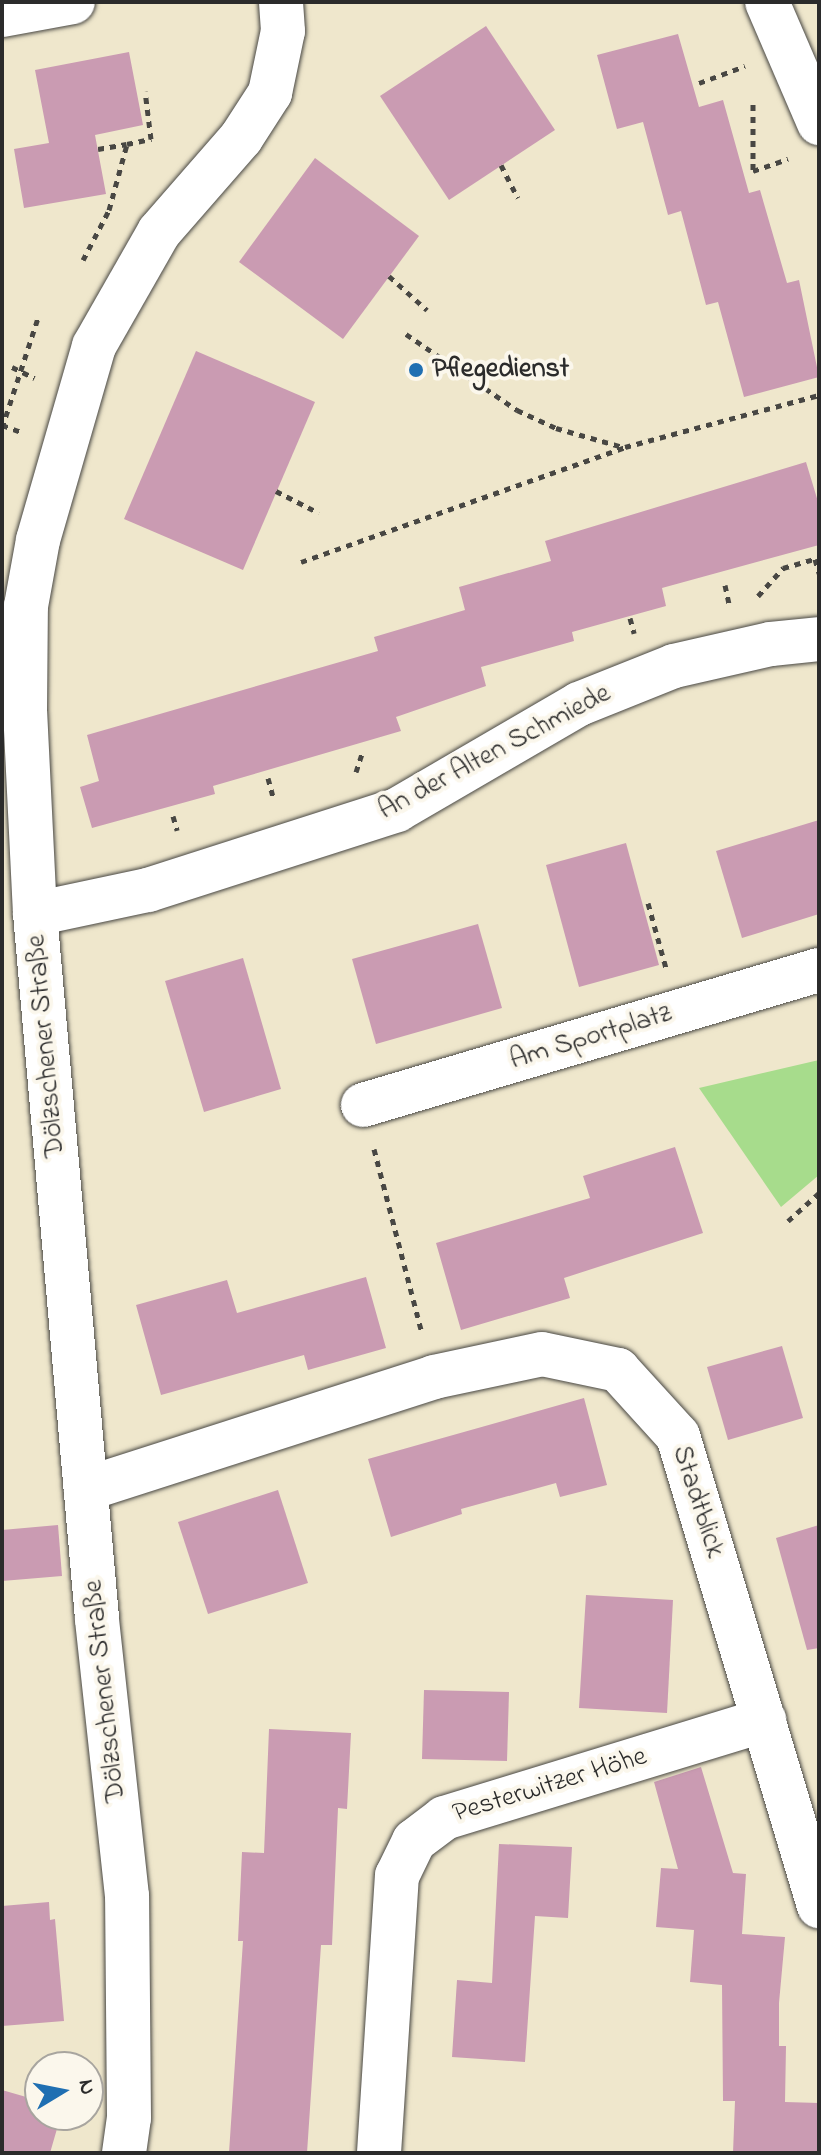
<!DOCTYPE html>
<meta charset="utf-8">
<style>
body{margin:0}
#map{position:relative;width:821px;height:2155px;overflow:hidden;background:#efe7cc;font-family:"Indie Flower",sans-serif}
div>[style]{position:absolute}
.green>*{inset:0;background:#a7dc8c}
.building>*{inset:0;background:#ca9bb2}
.path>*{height:5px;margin-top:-2.5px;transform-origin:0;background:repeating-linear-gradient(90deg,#484743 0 6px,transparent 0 12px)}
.roads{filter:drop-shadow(0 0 2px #484743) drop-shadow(0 0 2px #484743)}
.street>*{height:44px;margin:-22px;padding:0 22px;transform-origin:22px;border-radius:22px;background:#fff}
.secondary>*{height:44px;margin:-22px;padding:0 22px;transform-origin:22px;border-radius:22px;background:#fff}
.dots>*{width:22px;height:22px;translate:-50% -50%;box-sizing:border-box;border:4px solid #fbf7ec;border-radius:50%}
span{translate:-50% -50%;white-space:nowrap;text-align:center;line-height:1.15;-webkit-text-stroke:8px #fbf7ec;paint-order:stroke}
.poi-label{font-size:28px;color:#2b2b2b;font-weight:700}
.left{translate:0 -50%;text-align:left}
.street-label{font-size:28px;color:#2b2b2b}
.frame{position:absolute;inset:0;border:4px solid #2b2b2b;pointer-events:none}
.north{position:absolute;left:24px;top:2051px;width:80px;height:80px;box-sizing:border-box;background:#fbf7ec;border:2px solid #a8a59f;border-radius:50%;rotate:80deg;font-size:22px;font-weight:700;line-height:32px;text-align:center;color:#2b2b2b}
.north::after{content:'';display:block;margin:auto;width:28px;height:36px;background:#1f6fb2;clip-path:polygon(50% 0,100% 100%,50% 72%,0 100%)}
</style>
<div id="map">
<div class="green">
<div style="clip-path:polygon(819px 1060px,819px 1175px,781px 1207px,699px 1088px)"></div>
</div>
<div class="building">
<div style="clip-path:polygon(486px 26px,555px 130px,449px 200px,380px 96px)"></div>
<div style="clip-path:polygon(678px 34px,699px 107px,723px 100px,749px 193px,760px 190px,787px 283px,799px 280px,819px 377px,744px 397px,718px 302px,706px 305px,681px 211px,668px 215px,643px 122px,617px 129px,597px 55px)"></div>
<div style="clip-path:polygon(129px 52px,143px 125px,95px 135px,106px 194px,24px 208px,14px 149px,49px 143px,35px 70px)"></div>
<div style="clip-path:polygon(315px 158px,419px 236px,343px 339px,239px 262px)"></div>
<div style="clip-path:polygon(196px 351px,315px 402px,243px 570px,124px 519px)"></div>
<div style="clip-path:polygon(806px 462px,819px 505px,819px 545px,662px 588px,666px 606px,572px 632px,574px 641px,481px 667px,486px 686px,396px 717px,401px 731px,213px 786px,215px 794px,92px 828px,80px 787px,99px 781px,87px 735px,378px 651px,374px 637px,465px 610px,459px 587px,551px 561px,545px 541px)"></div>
<div style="clip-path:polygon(819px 820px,819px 914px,742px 938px,716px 851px)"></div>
<div style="clip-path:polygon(626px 843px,659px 965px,579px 987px,546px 865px)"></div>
<div style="clip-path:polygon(478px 924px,502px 1008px,376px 1044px,352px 959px)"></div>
<div style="clip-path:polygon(243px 958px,281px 1089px,204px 1112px,165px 981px)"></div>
<div style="clip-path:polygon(675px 1147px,703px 1233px,564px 1278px,570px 1298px,461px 1330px,436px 1243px,590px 1198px,583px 1176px)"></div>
<div style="clip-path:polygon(366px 1277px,386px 1348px,308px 1370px,304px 1355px,161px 1395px,136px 1305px,227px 1280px,237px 1313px)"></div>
<div style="clip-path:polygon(782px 1346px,803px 1418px,728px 1440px,707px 1367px)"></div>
<div style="clip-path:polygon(584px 1398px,607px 1485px,560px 1497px,556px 1483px,461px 1509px,462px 1514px,391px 1537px,368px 1459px)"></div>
<div style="clip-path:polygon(278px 1490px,308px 1583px,208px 1614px,178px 1522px)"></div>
<div style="clip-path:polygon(58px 1525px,62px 1576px,2px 1581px,2px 1530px)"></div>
<div style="clip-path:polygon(819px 1525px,819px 1648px,807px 1650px,776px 1538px)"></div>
<div style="clip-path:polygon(586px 1595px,673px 1600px,667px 1713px,579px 1708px)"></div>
<div style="clip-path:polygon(424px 1690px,509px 1692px,507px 1761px,422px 1759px)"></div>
<div style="clip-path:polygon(269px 1729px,351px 1733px,347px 1809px,338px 1808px,332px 1945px,321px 1945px,307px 2153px,229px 2153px,243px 1941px,238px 1941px,242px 1852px,264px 1853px)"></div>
<div style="clip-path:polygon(701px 1767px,733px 1873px,746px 1874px,742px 1934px,785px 1937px,779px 2003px,779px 2046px,786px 2046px,785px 2102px,819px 2103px,819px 2153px,733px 2153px,735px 2101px,723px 2101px,722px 1985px,690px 1982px,694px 1930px,656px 1927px,661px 1868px,678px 1869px,654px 1782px)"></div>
<div style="clip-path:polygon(499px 1844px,572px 1847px,568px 1918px,535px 1916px,525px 2062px,452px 2057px,457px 1980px,492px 1983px)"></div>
<div style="clip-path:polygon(49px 1902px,50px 1920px,55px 1919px,64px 2021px,2px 2026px,2px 1906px)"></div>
<div style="clip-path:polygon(2px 2090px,40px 2101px,40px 2115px,61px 2115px,50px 2153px,2px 2153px)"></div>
</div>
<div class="path">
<div style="left:699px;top:83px;width:49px;rotate:-20.3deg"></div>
<div style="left:753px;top:104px;width:67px;rotate:90deg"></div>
<div style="left:753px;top:171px;width:37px;rotate:-19deg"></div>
<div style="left:98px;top:149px;width:29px;rotate:-10deg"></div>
<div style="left:501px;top:165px;width:37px;rotate:63deg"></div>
<div style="left:83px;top:260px;width:56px;rotate:-62.5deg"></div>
<div style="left:109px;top:210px;width:68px;rotate:-74.7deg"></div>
<div style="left:127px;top:144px;width:25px;rotate:-12deg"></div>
<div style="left:151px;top:139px;width:48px;rotate:-97.1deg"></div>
<div style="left:389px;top:276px;width:51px;rotate:41.8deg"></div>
<div style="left:406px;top:334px;width:135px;rotate:34.4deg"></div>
<div style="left:517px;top:410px;width:43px;rotate:24.8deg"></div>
<div style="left:556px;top:428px;width:70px;rotate:15.8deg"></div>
<div style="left:12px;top:367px;width:25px;rotate:26deg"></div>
<div style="left:2px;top:425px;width:20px;rotate:20deg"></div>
<div style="left:2px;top:428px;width:116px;rotate:-71.9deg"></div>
<div style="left:276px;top:491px;width:48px;rotate:27.1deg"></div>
<div style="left:301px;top:562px;width:344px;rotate:-19.5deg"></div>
<div style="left:625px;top:447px;width:201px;rotate:-15deg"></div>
<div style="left:725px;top:585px;width:19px;rotate:78deg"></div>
<div style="left:758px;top:596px;width:38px;rotate:-48deg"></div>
<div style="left:783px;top:568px;width:33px;rotate:-16deg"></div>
<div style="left:815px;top:559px;width:15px;rotate:74deg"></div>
<div style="left:630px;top:618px;width:16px;rotate:75deg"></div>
<div style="left:356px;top:772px;width:19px;rotate:-72deg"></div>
<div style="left:268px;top:778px;width:23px;rotate:75deg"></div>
<div style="left:173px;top:816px;width:15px;rotate:74deg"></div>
<div style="left:648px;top:903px;width:67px;rotate:74.5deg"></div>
<div style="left:374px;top:1149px;width:190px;rotate:75.4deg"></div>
<div style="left:788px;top:1221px;width:42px;rotate:-42.1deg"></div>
</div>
<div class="roads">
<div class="street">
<div style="left:767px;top:2px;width:132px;rotate:66.7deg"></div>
<div style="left:2px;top:15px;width:72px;rotate:-10.4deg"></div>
<div style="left:35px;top:914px;width:116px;rotate:-12deg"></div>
<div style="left:148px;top:890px;width:262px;rotate:-17.8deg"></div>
<div style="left:397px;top:810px;width:211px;rotate:-30.2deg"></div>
<div style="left:579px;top:704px;width:102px;rotate:-21.8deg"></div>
<div style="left:674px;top:666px;width:99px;rotate:-12.8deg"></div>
<div style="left:771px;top:644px;width:48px;rotate:-5.9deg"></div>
<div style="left:363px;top:1105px;width:476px;rotate:-16.5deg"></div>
<div style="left:86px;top:1489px;width:366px;rotate:-17.8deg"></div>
<div style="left:434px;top:1377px;width:110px;rotate:-12deg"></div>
<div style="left:542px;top:1354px;width:78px;rotate:11.9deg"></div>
<div style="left:618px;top:1370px;width:89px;rotate:47.7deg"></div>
<div style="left:678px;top:1436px;width:491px;rotate:73.3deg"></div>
<div style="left:379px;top:2153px;width:278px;rotate:-86.3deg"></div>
<div style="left:397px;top:1876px;width:39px;rotate:-64deg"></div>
<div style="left:414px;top:1841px;width:38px;rotate:-37deg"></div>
<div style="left:444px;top:1818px;width:335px;rotate:-17deg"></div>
</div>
<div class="secondary">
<div style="left:124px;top:2153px;width:35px;rotate:-82deg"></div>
<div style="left:129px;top:2118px;width:222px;rotate:-90.5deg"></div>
<div style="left:127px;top:1896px;width:280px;rotate:-96.2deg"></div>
<div style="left:97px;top:1618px;width:707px;rotate:-95.03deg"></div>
<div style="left:35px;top:914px;width:202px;rotate:-92.8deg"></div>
<div style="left:25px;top:712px;width:106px;rotate:-89.5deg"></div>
<div style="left:26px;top:606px;width:67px;rotate:-79.7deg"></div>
<div style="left:38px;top:540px;width:202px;rotate:-73.9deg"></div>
<div style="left:94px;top:346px;width:131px;rotate:-60.3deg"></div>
<div style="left:159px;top:232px;width:125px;rotate:-48.9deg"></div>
<div style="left:241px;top:138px;width:54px;rotate:-57.2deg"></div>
<div style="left:270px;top:93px;width:63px;rotate:-78.2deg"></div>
<div style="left:283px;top:31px;width:29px;rotate:-94deg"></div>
</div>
</div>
<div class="dots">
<div style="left:416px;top:370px;background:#1f6fb2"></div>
</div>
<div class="poi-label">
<span class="left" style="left:432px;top:370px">Pflegedienst</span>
</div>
<div class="street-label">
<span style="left:495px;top:753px;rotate:-28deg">An der Alten Schmiede</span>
<span style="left:591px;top:1038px;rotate:-17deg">Am Sportplatz</span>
<span style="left:47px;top:1046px;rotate:-95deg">Dölzschener Straße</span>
<span style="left:697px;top:1502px;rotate:72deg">Stadtblick</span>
<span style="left:106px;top:1691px;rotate:-96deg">Dölzschener Straße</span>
<span style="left:550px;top:1786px;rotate:-17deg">Pesterwitzer Höhe</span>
</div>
<div class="frame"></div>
<div class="north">N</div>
</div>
